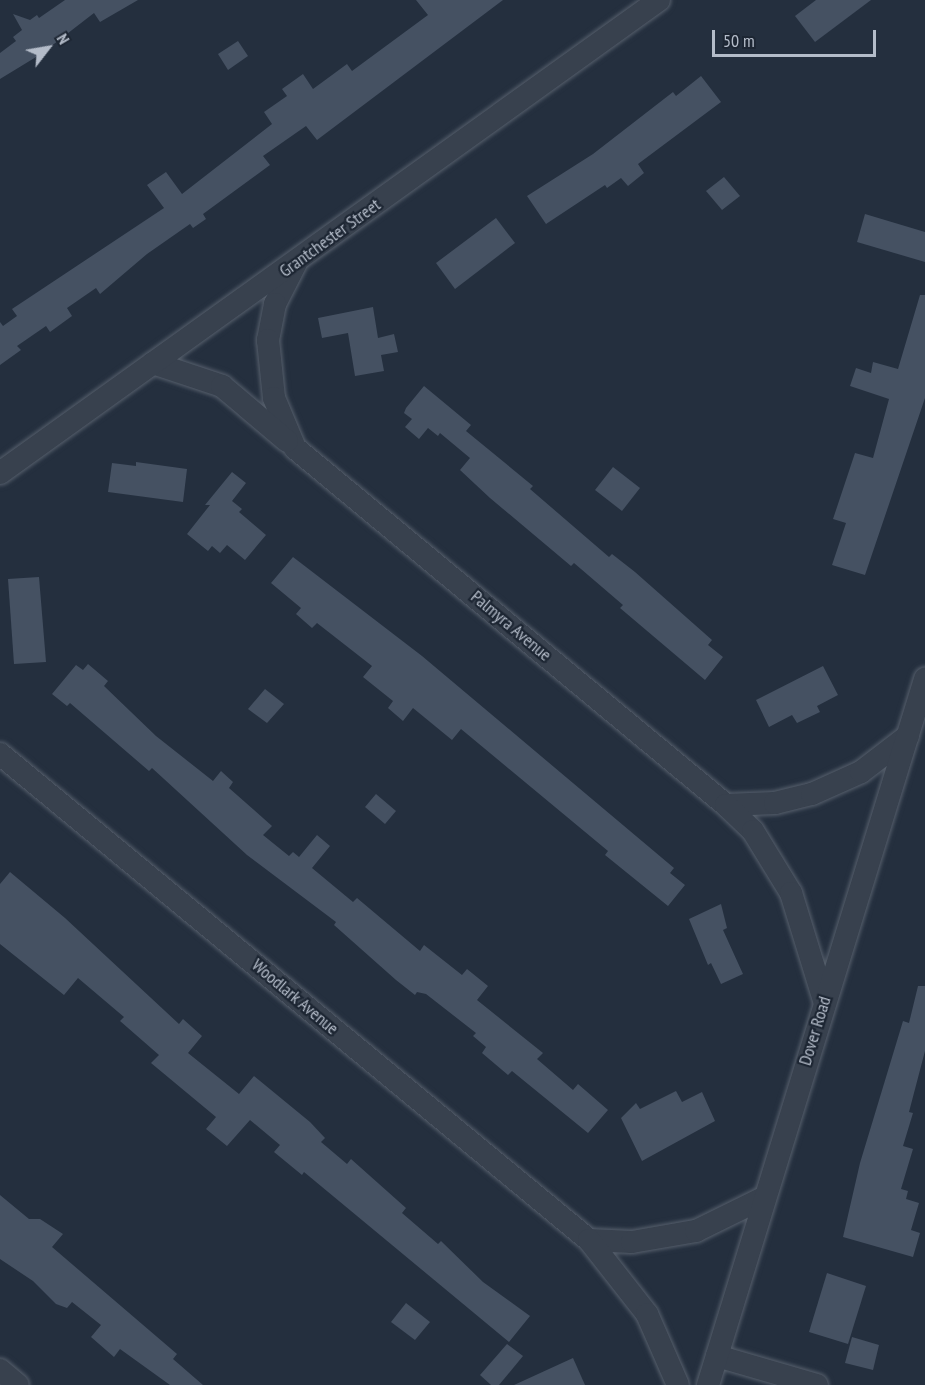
<!DOCTYPE html>
<style>
body{margin:0}
#map{position:relative;width:925px;height:1385px;overflow:hidden;background:#242f3e;font-family:"PT Sans Narrow",sans-serif}
div>[style]{position:absolute}
.building>*{inset:0;background:#455162}
.roads{filter:drop-shadow(0 0 2px #565f6c) drop-shadow(0 0 2px #565f6c)}
.minor>*{height:22px;margin:-11px;padding:0 11px;transform-origin:11px;border-radius:11px;background:#38414e}
span{translate:-50% -50%;white-space:nowrap;text-align:center;line-height:1.15;-webkit-text-stroke:4.5px #1d2633;paint-order:stroke}
.street-label{font-size:18px;color:#b4bcc9}
.north{position:absolute;left:18px;top:18px;width:60px;height:60px;-webkit-text-stroke:4px #1d2633;paint-order:stroke;rotate:59deg;font-size:16px;font-weight:700;line-height:24px;text-align:center;color:#b4bcc9}
.north::after{content:'';display:block;margin:auto;width:21px;height:27px;background:#b4bcc9;clip-path:polygon(50% 0,100% 100%,50% 72%,0 100%)}
.scale{position:absolute;left:712px;top:30px;width:164px;height:27px;box-sizing:border-box;border:3px solid #b4bcc9;border-top:0;padding-left:8px;font-size:18px;line-height:21px;white-space:nowrap;color:#b4bcc9;-webkit-text-stroke:4px #1d2633;paint-order:stroke}
</style>
<div id="map">
<div class="building">
<div style="clip-path:polygon(65px 0,138px 0,100px 22px,94px 13px,41px 54px,0 79px,0 53px,16px 41px,13px 37px,22px 30px,13px 14px,30px 20px,37px 15px,39px 18px)"></div>
<div style="clip-path:polygon(416px 0,503px 0,317px 140px,306px 126px,263px 156px,270px 165px,203px 214px,206px 219px,193px 228px,190px 224px,147px 254px,100px 294px,96px 288px,67px 308px,72px 316px,50px 332px,46px 326px,17px 346px,21px 350px,0 365px,0 322px,3px 326px,17px 316px,12px 309px,164px 208px,147px 185px,166px 172px,182px 194px,272px 124px,264px 112px,287px 96px,282px 89px,303px 74px,313px 89px,347px 64px,352px 71px,428px 15px)"></div>
<div style="clip-path:polygon(816px 0,871px 0,815px 42px,795px 16px)"></div>
<div style="clip-path:polygon(238px 41px,248px 56px,228px 70px,218px 54px)"></div>
<div style="clip-path:polygon(701px 76px,721px 102px,638px 164px,644px 173px,628px 186px,621px 178px,607px 188px,605px 185px,546px 224px,527px 196px,593px 154px,673px 92px,676px 96px)"></div>
<div style="clip-path:polygon(724px 177px,740px 196px,722px 210px,706px 191px)"></div>
<div style="clip-path:polygon(865px 214px,925px 232px,925px 262px,857px 242px)"></div>
<div style="clip-path:polygon(496px 218px,515px 243px,455px 289px,436px 263px)"></div>
<div style="clip-path:polygon(920px 295px,925px 295px,925px 398px,865px 575px,832px 565px,846px 523px,833px 519px,855px 453px,873px 458px,889px 399px,850px 386px,856px 368px,871px 373px,873px 362px,898px 369px)"></div>
<div style="clip-path:polygon(373px 307px,378px 338px,394px 334px,398px 352px,381px 355px,384px 371px,355px 376px,348px 333px,322px 338px,318px 318px)"></div>
<div style="clip-path:polygon(424px 386px,471px 425px,466px 431px,533px 486px,530px 489px,609px 557px,612px 554px,635px 572px,712px 640px,708px 645px,723px 657px,705px 680px,620px 608px,623px 605px,574px 563px,571px 566px,490px 498px,460px 470px,470px 458px,440px 433px,438px 436px,428px 428px,419px 439px,405px 427px,412px 419px,404px 413px,406px 408px)"></div>
<div style="clip-path:polygon(136px 462px,187px 469px,183px 502px,108px 492px,112px 463px,136px 466px)"></div>
<div style="clip-path:polygon(613px 467px,640px 488px,622px 511px,595px 490px)"></div>
<div style="clip-path:polygon(232px 472px,246px 483px,232px 501px,242px 509px,239px 512px,266px 535px,245px 560px,227px 545px,220px 553px,212px 546px,208px 551px,187px 534px,210px 505px,205px 505px)"></div>
<div style="clip-path:polygon(293px 557px,422px 656px,674px 868px,670px 873px,685px 885px,668px 906px,605px 855px,608px 851px,461px 729px,452px 740px,413px 708px,403px 721px,388px 708px,393px 701px,363px 677px,372px 666px,317px 623px,312px 628px,296px 614px,301px 608px,271px 583px)"></div>
<div style="clip-path:polygon(39px 577px,46px 662px,14px 664px,8px 579px)"></div>
<div style="clip-path:polygon(88px 664px,108px 681px,104px 686px,156px 736px,213px 781px,221px 771px,233px 782px,229px 788px,272px 826px,263px 835px,289px 856px,293px 852px,299px 857px,317px 835px,330px 846px,312px 868px,353px 902px,357px 898px,420px 951px,424px 945px,462px 975px,467px 969px,488px 986px,477px 1000px,543px 1053px,537px 1059px,573px 1090px,578px 1084px,608px 1110px,588px 1133px,512px 1071px,508px 1075px,482px 1053px,486px 1047px,473px 1036px,476px 1033px,426px 994px,417px 992px,415px 995px,396px 980px,334px 925px,336px 922px,247px 855px,152px 768px,149px 771px,70px 703px,67px 706px,52px 694px,76px 665px,83px 670px)"></div>
<div style="clip-path:polygon(823px 666px,838px 695px,817px 706px,820px 712px,797px 723px,792px 715px,769px 727px,756px 700px)"></div>
<div style="clip-path:polygon(265px 689px,284px 704px,267px 723px,248px 709px)"></div>
<div style="clip-path:polygon(376px 794px,396px 811px,385px 824px,365px 807px)"></div>
<div style="clip-path:polygon(10px 872px,65px 918px,179px 1024px,183px 1019px,202px 1036px,188px 1053px,239px 1094px,254px 1076px,310px 1122px,325px 1138px,321px 1142px,347px 1164px,351px 1159px,406px 1208px,402px 1213px,438px 1244px,441px 1241px,483px 1282px,530px 1316px,509px 1342px,304px 1172px,302px 1175px,274px 1152px,280px 1145px,250px 1120px,227px 1146px,206px 1129px,216px 1117px,151px 1063px,159px 1055px,120px 1021px,124px 1017px,78px 978px,64px 995px,0 944px,0 884px)"></div>
<div style="clip-path:polygon(721px 904px,727px 928px,723px 930px,743px 974px,721px 984px,711px 963px,708px 965px,689px 919px)"></div>
<div style="clip-path:polygon(918px 986px,925px 986px,925px 1051px,909px 1112px,913px 1113px,903px 1146px,913px 1149px,901px 1189px,908px 1191px,906px 1199px,919px 1203px,911px 1230px,920px 1233px,913px 1257px,843px 1237px,860px 1163px,903px 1021px,909px 1023px)"></div>
<div style="clip-path:polygon(676px 1091px,682px 1102px,702px 1092px,715px 1121px,642px 1161px,621px 1118px,636px 1103px,640px 1109px)"></div>
<div style="clip-path:polygon(0 1195px,29px 1219px,40px 1219px,63px 1234px,52px 1247px,177px 1354px,173px 1359px,203px 1385px,170px 1385px,120px 1349px,114px 1357px,91px 1337px,101px 1325px,72px 1302px,67px 1308px,56px 1304px,33px 1281px,0 1259px)"></div>
<div style="clip-path:polygon(827px 1273px,866px 1286px,848px 1344px,809px 1332px)"></div>
<div style="clip-path:polygon(406px 1303px,430px 1322px,415px 1340px,391px 1322px)"></div>
<div style="clip-path:polygon(852px 1337px,879px 1345px,873px 1370px,845px 1363px)"></div>
<div style="clip-path:polygon(507px 1344px,523px 1356px,499px 1385px,491px 1385px,480px 1375px)"></div>
<div style="clip-path:polygon(573px 1358px,585px 1385px,514px 1385px)"></div>
</div>
<div class="roads">
<div class="minor">
<div style="left:296px;top:263px;width:46px;rotate:117.1deg"></div>
<div style="left:275px;top:304px;width:37px;rotate:101deg"></div>
<div style="left:268px;top:340px;width:58px;rotate:84.1deg"></div>
<div style="left:274px;top:398px;width:54px;rotate:67.2deg"></div>
<div style="left:295px;top:448px;width:560px;rotate:39.64deg"></div>
<div style="left:726px;top:805px;width:49px;rotate:-2.3deg"></div>
<div style="left:775px;top:803px;width:38px;rotate:-14deg"></div>
<div style="left:812px;top:794px;width:54px;rotate:-24.2deg"></div>
<div style="left:861px;top:772px;width:59px;rotate:-37.5deg"></div>
<div style="left:153px;top:363px;width:73px;rotate:18.4deg"></div>
<div style="left:222px;top:386px;width:85px;rotate:40.2deg"></div>
<div style="left:0;top:473px;width:811px;rotate:-35.67deg"></div>
<div style="left:0;top:754px;width:764px;rotate:39.53deg"></div>
<div style="left:589px;top:1240px;width:43px;rotate:2.7deg"></div>
<div style="left:632px;top:1242px;width:65px;rotate:-9.8deg"></div>
<div style="left:696px;top:1231px;width:77px;rotate:-26.2deg"></div>
<div style="left:726px;top:805px;width:37px;rotate:44deg"></div>
<div style="left:753px;top:831px;width:73px;rotate:58.5deg"></div>
<div style="left:791px;top:893px;width:112px;rotate:72.9deg"></div>
<div style="left:589px;top:1240px;width:94px;rotate:51.9deg"></div>
<div style="left:647px;top:1314px;width:77px;rotate:66.4deg"></div>
<div style="left:717px;top:1356px;width:104px;rotate:16.2deg"></div>
<div style="left:0;top:1370px;width:23px;rotate:40deg"></div>
<div style="left:708px;top:1385px;width:739px;rotate:-72.91deg"></div>
</div>
</div>
<div class="street-label">
<span style="left:330px;top:238px;rotate:-36deg">Grantchester Street</span>
<span style="left:511px;top:626px;rotate:40deg">Palmyra Avenue</span>
<span style="left:295px;top:997px;rotate:40deg">Woodlark Avenue</span>
<span style="left:815px;top:1031px;rotate:-73deg">Dover Road</span>
</div>
<div class="north">N</div>
<div class="scale">50 m</div>
</div>
